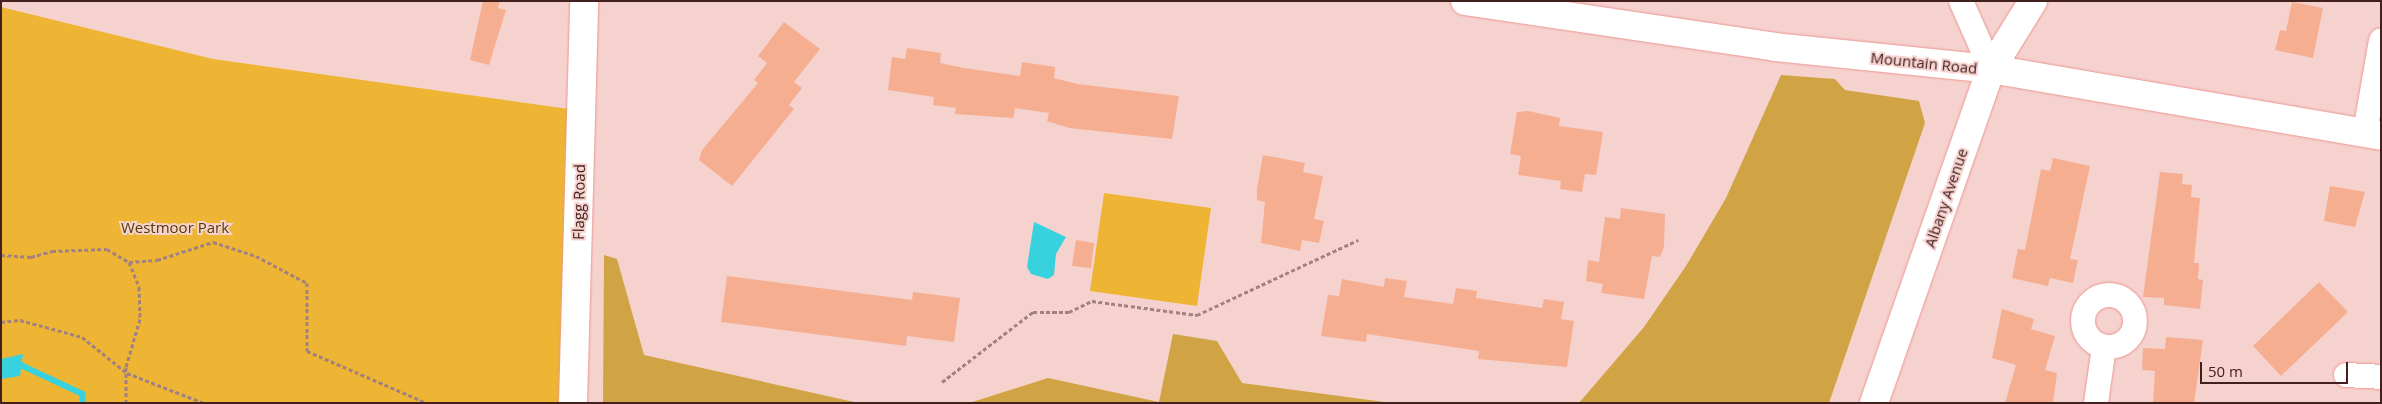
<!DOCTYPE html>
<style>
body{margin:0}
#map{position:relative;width:2382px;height:404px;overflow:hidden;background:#f6d2cf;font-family:"Open Sans",sans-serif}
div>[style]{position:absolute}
.green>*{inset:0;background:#edb533}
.forest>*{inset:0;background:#d0a444}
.water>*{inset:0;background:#38d2df}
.stream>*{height:5.5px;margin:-2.75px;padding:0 2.75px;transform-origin:2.75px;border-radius:2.75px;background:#38d2df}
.building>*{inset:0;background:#f5ae90}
.path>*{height:3px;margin-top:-1.5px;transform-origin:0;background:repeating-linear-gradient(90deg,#a3817e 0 4px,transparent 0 6.5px)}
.roads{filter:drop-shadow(0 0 1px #ec9791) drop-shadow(0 0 1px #ec9791)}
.street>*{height:24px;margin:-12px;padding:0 12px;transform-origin:12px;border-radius:12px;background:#fff}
.street>.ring{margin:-12px;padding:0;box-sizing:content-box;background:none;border:24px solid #fff;border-radius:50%}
.secondary>*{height:28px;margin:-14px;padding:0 14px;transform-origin:14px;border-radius:14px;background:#fff}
.highway>*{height:28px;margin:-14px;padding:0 14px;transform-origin:14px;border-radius:14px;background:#fff}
span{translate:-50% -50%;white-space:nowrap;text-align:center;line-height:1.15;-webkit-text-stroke:4px #f6d2cf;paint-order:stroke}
.street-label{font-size:15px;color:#41201e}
.park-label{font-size:15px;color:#533c05}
.frame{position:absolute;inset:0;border:2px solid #41201e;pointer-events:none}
.scale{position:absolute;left:2200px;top:362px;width:148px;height:22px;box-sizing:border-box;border:2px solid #41201e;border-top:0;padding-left:6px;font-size:15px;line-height:18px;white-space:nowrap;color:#41201e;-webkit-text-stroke:4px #f6d2cf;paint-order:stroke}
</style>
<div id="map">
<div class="green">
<div style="clip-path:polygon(1px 7px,213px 59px,569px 109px,560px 403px,1px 403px)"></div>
<div style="clip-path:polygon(1104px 193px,1211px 208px,1197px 306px,1090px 291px)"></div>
</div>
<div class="forest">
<div style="clip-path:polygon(1781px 75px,1835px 79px,1845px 90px,1919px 101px,1925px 123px,1829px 403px,1579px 403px,1644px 327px,1686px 266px,1726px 198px)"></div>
<div style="clip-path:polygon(604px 255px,617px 259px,644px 355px,854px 402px,907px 403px,603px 403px)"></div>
<div style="clip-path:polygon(1173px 334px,1217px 341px,1242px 383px,1392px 403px,969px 403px,1048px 378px,1159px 402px)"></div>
</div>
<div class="water">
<div style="clip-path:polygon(1034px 222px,1066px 237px,1056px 254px,1054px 275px,1048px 279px,1031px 274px,1027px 267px)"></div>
<div style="clip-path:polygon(23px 354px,20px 376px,1px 379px,1px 359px)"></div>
</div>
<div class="stream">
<div style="left:1px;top:369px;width:20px;rotate:-11deg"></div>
<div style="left:21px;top:365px;width:68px;rotate:25.1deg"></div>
<div style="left:83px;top:394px;width:9px;rotate:90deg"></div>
</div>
<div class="building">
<div style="clip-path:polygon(483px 1px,500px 1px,498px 8px,506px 10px,489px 65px,470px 60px)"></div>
<div style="clip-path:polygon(2292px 2px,2323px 8px,2313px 58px,2275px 50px,2280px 30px,2286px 31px)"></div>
<div style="clip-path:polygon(784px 22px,820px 49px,794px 82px,802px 88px,789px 105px,794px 109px,732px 186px,699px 160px,702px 150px,758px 83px,754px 80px,767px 63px,758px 56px)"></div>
<div style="clip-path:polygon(907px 48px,941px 53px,940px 63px,964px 68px,1020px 76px,1022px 62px,1055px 67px,1054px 78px,1077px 84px,1179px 96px,1172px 139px,1069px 128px,1047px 121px,1049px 113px,1015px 108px,1013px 118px,955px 114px,956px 108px,933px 105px,934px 97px,888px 90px,892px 57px,905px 59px)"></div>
<div style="clip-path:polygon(1528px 111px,1560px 118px,1559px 126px,1603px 132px,1596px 175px,1585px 174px,1582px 192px,1560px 189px,1561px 181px,1518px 175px,1521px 156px,1510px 154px,1517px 112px)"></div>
<div style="clip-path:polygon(1263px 155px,1305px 163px,1303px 172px,1323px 176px,1314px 219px,1324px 221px,1319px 243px,1302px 240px,1300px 251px,1261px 243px,1265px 202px,1257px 200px,1257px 188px)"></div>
<div style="clip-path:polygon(2053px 158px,2090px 166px,2070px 259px,2078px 260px,2073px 283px,2050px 278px,2048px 286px,2012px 278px,2018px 249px,2025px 250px,2041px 169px,2050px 171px)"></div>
<div style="clip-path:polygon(2160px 172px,2183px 174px,2182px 184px,2192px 185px,2191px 197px,2200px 198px,2194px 263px,2199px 263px,2198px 279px,2203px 280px,2200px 309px,2164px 305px,2164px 298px,2143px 297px)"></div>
<div style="clip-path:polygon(2330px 186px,2365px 192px,2355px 227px,2324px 221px)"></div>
<div style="clip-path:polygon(1621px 208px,1665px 214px,1664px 247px,1660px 257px,1652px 256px,1644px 299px,1601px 293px,1603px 284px,1586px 281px,1588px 260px,1599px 262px,1605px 217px,1620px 219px)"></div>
<div style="clip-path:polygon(1076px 240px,1094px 243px,1091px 268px,1072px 266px)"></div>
<div style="clip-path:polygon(727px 276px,912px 300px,913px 292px,960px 298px,954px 342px,907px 336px,906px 346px,721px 322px)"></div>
<div style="clip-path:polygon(1385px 278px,1407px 281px,1404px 297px,1453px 304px,1456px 288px,1477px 291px,1476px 298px,1542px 308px,1544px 299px,1564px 302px,1561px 319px,1574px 321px,1567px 367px,1478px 359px,1479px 351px,1367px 334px,1366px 342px,1321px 336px,1328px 295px,1339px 296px,1342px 279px,1384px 287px)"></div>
<div style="clip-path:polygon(2319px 282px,2348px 312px,2281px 376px,2253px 346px)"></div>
<div style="clip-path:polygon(2002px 309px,2034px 319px,2031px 329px,2055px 336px,2045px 370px,2057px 373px,2053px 403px,2005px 403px,2016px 365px,1992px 358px)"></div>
<div style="clip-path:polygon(2166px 337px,2203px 340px,2194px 403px,2153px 403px,2155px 371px,2142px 370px,2143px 348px,2165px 349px)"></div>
</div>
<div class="path">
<div style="left:1px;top:255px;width:30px;rotate:4deg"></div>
<div style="left:31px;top:257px;width:22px;rotate:-16deg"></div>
<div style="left:52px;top:251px;width:55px;rotate:-2.1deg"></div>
<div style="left:107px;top:249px;width:26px;rotate:31deg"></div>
<div style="left:129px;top:262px;width:27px;rotate:68deg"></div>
<div style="left:139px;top:287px;width:32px;rotate:88deg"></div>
<div style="left:140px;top:319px;width:50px;rotate:106.3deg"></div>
<div style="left:126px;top:367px;width:36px;rotate:90deg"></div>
<div style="left:129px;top:262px;width:28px;rotate:-4deg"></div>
<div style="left:157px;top:260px;width:59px;rotate:-17.8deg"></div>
<div style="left:213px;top:242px;width:45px;rotate:18deg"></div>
<div style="left:256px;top:256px;width:58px;rotate:27.9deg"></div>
<div style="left:307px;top:283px;width:68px;rotate:90deg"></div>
<div style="left:307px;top:351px;width:131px;rotate:23.4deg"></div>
<div style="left:1px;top:322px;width:19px;rotate:-6deg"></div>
<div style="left:20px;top:320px;width:64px;rotate:15.3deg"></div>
<div style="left:82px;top:337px;width:58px;rotate:38.7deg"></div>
<div style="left:127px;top:373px;width:83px;rotate:21.3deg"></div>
<div style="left:942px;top:382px;width:115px;rotate:-37.6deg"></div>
<div style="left:1033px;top:312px;width:36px"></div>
<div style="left:1069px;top:312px;width:25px;rotate:-26deg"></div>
<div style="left:1092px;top:301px;width:106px;rotate:7.6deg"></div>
<div style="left:1197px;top:315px;width:178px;rotate:-25deg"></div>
<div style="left:2px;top:403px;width:27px"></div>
</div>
<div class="roads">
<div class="street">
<div style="left:1961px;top:1px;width:74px;rotate:66.2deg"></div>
<div style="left:2365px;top:132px;width:93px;rotate:-80.1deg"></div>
<div class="ring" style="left:2083px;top:295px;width:28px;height:28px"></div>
<div style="left:2346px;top:375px;width:35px;rotate:3deg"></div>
<div style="left:2096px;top:403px;width:57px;rotate:-81.9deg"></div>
</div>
<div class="secondary">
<div style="left:1465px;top:1px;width:313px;rotate:8.4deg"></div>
<div style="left:1775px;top:47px;width:217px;rotate:5.8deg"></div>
<div style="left:1991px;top:69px;width:396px;rotate:9.7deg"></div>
<div style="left:573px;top:403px;width:402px;rotate:-88.4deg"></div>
</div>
<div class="highway">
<div style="left:1874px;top:403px;width:354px;rotate:-70.7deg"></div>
<div style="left:1991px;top:69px;width:80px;rotate:-58.3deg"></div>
</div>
</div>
<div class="street-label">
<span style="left:1924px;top:63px;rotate:6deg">Mountain Road</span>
<span style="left:1946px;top:198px;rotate:-71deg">Albany Avenue</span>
<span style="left:579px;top:202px;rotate:-89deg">Flagg Road</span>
</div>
<div class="park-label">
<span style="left:175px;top:228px">Westmoor Park</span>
</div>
<div class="frame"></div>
<div class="scale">50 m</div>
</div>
